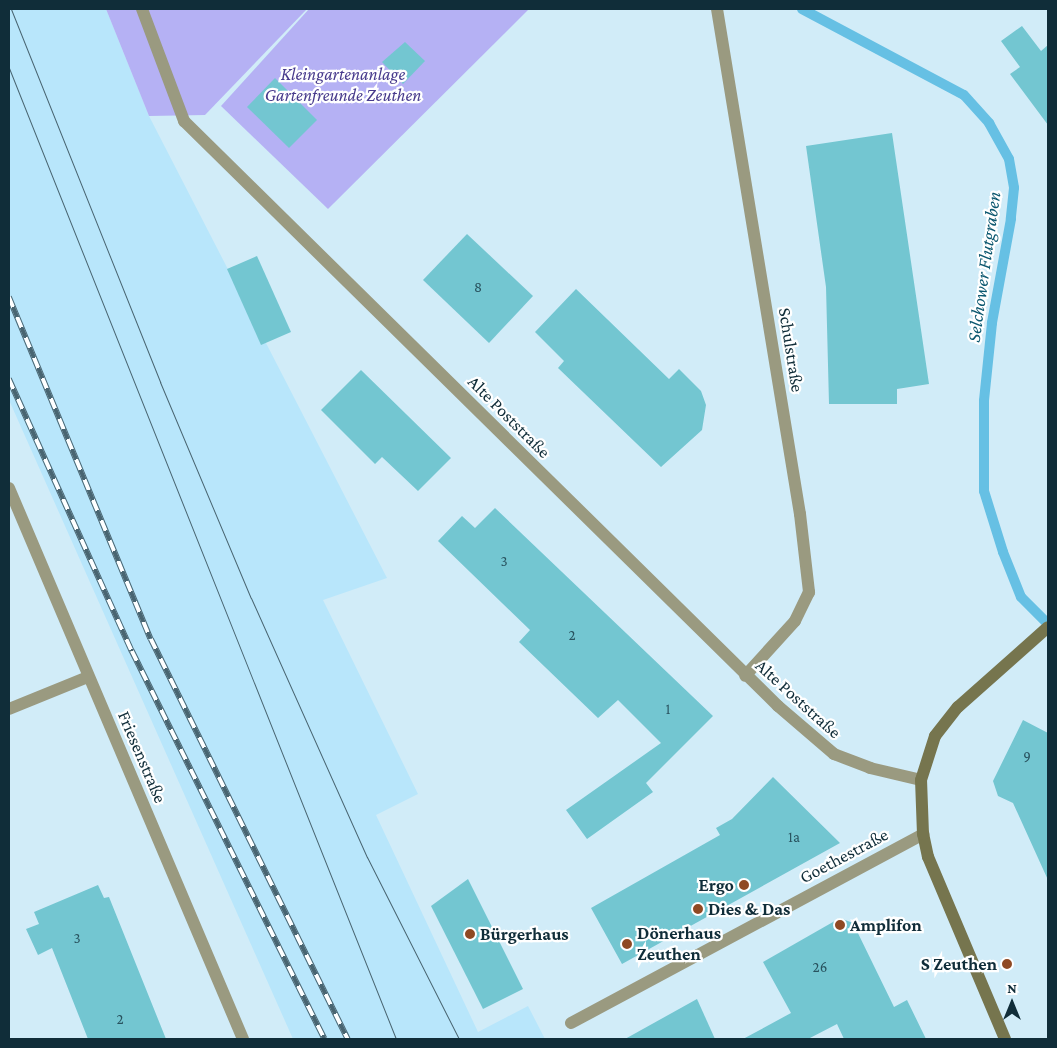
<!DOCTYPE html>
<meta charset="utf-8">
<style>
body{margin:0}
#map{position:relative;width:1057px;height:1048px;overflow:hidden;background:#d1ecf8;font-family:"Crimson Pro",serif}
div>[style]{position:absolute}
.built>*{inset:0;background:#b8e6fb}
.green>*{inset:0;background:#b5b1f4}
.stream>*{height:10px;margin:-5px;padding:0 5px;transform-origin:5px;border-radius:5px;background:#66c0e4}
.building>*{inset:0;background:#73c6d1}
.minor>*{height:12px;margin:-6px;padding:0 6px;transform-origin:6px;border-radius:6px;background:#9a9a80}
.secondary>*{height:12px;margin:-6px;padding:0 6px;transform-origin:6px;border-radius:6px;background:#76754e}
.tram>*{height:1px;margin:-0.5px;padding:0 0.5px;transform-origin:0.5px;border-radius:0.5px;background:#496571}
.rail>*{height:5.5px;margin-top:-2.75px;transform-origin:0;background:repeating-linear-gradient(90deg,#fff 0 11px,#496571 0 22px);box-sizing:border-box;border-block:1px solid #496571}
.dots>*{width:14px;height:14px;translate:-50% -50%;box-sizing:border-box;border:2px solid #fff;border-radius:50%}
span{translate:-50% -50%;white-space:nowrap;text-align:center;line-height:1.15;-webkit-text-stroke:4.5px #fff;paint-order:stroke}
.number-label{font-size:15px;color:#29535f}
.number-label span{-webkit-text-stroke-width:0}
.park-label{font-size:18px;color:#473a8c;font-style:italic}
.street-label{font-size:18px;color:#102d39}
.poi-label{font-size:18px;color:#102d39;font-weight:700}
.right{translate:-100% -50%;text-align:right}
.left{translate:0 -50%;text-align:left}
.water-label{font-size:19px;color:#0b576f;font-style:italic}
.frame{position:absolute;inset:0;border:10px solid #102d39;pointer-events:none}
.north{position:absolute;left:987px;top:978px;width:50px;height:50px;-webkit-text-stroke:4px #fff;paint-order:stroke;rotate:0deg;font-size:14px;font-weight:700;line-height:20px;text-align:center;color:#102d39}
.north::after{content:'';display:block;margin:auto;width:18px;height:22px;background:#102d39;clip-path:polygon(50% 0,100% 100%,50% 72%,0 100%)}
</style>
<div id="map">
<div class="built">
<div style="clip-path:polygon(9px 9px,106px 9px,149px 116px,387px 578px,323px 600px,418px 794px,376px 815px,478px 1032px,528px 1006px,545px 1039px,293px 1039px,9px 400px)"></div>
</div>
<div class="green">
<div style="clip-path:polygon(106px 9px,307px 9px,205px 115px,149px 116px)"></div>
<div style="clip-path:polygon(309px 9px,529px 9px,328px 209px,221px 106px)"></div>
</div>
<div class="stream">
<div style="left:802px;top:9px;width:183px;rotate:28deg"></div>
<div style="left:964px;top:95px;width:38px;rotate:48deg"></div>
<div style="left:989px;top:123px;width:41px;rotate:60.9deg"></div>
<div style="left:1009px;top:159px;width:29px;rotate:80deg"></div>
<div style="left:1014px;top:188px;width:31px;rotate:96deg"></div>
<div style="left:1011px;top:219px;width:106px;rotate:100.4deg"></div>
<div style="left:992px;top:323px;width:78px;rotate:95.9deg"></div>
<div style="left:984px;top:401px;width:90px;rotate:90deg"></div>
<div style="left:984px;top:491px;width:64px;rotate:72.7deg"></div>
<div style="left:1003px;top:552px;width:48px;rotate:68.2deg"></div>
<div style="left:1021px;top:597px;width:38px;rotate:45deg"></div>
</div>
<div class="building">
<div style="clip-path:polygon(1022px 26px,1041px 51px,1048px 45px,1048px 125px,1010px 74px,1020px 67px,1001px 41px)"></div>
<div style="clip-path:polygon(405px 42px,425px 61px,403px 84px,382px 62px)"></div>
<div style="clip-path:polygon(275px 78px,317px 120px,289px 148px,247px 107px)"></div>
<div style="clip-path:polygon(892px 133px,929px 384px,897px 389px,897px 404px,829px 404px,826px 287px,806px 146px)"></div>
<div style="clip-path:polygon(467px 234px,533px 296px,489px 343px,423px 280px)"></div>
<div style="clip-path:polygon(257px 256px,291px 332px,261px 345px,227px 269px)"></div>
<div style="clip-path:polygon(576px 289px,669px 379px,679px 369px,701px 391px,706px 405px,702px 430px,661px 467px,558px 368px,564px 361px,535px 332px)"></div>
<div style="clip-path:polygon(361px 370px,451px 458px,418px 491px,382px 457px,375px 464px,321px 410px)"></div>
<div style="clip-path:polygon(495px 508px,713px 716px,646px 783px,653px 792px,587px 839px,566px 810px,661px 743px,618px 700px,598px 718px,519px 642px,530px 630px,438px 541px,462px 516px,475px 528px)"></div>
<div style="clip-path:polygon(1023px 720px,1048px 733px,1048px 880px,1013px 803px,998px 796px,993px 781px)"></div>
<div style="clip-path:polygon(773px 777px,840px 843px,622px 964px,591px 908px,720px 835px,716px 828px,732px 819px)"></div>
<div style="clip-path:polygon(468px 879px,523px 989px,483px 1009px,431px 906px)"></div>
<div style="clip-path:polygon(98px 885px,104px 898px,109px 897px,166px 1039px,88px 1039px,52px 948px,38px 955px,26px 929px,39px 924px,34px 912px)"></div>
<div style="clip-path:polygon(840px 918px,853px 923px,894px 1007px,907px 1000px,926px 1039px,844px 1039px,837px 1024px,808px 1039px,743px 1039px,791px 1013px,763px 962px)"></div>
<div style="clip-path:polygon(697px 999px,715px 1039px,625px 1039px)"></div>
</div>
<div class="minor">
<div style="left:142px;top:9px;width:120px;rotate:69.4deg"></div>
<div style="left:184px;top:121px;width:834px;rotate:44.56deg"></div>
<div style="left:778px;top:706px;width:74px;rotate:40.6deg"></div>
<div style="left:834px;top:754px;width:39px;rotate:21deg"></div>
<div style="left:870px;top:768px;width:52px;rotate:13.2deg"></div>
<div style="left:717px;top:9px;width:512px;rotate:80.67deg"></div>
<div style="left:800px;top:514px;width:79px;rotate:83.4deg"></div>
<div style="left:809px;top:592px;width:32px;rotate:116deg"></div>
<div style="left:795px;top:621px;width:74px;rotate:132.3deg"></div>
<div style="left:9px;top:488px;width:599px;rotate:66.99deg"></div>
<div style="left:9px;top:709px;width:85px;rotate:-22.1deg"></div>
<div style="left:571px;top:1023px;width:400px;rotate:-28.2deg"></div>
</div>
<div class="secondary">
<div style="left:1005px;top:1039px;width:198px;rotate:-112.9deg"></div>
<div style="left:928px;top:857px;width:24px;rotate:-102deg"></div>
<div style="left:923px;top:834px;width:54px;rotate:-92.1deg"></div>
<div style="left:921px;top:780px;width:46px;rotate:-72.3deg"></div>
<div style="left:935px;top:736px;width:37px;rotate:-52deg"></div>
<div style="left:958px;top:707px;width:120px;rotate:-41.6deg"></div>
</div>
<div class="tram">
<div style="left:11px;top:9px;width:402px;rotate:68.2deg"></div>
<div style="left:160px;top:382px;width:234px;rotate:67.2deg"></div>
<div style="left:251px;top:598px;width:284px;rotate:65.9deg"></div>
<div style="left:367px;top:857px;width:204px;rotate:63.2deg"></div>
<div style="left:9px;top:68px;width:1045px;rotate:68.27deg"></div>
</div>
<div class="rail">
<div style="left:9px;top:297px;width:370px;rotate:67.5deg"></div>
<div style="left:151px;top:639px;width:446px;rotate:63.8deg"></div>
<div style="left:9px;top:379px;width:299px;rotate:65.7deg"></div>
<div style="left:132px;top:651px;width:433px;rotate:63.6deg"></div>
</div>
<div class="dots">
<div style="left:744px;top:885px;background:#8f4923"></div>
<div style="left:698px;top:909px;background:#8f4923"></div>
<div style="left:840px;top:925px;background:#8f4923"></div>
<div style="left:470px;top:934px;background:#8f4923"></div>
<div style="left:627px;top:944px;background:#8f4923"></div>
<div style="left:1007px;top:964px;background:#8f4923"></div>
</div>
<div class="number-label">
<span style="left:478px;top:288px">8</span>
<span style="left:504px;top:562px">3</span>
<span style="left:572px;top:636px">2</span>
<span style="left:668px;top:710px">1</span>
<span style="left:1027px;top:757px">9</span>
<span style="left:794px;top:838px">1a</span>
<span style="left:77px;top:939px">3</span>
<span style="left:820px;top:968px">26</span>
<span style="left:120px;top:1020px">2</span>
</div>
<div class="park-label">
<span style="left:343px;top:85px">Kleingartenanlage<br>Gartenfreunde Zeuthen</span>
</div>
<div class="street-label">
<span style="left:791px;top:350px;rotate:81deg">Schulstraße</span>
<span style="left:509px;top:417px;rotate:45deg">Alte Poststraße</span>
<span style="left:798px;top:699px;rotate:42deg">Alte Poststraße</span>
<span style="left:142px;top:757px;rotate:67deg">Friesenstraße</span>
<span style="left:844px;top:856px;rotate:-28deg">Goethestraße</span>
</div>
<div class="poi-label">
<span class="right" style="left:734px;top:885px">Ergo</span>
<span class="left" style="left:708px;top:909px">Dies &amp; Das</span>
<span class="left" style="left:850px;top:925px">Amplifon</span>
<span class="left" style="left:480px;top:934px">Bürgerhaus</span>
<span class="left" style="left:637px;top:944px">Dönerhaus<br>Zeuthen</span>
<span class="right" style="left:997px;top:964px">S Zeuthen</span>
</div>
<div class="water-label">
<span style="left:984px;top:267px;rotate:-82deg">Selchower Flutgraben</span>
</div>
<div class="frame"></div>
<div class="north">N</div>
</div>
